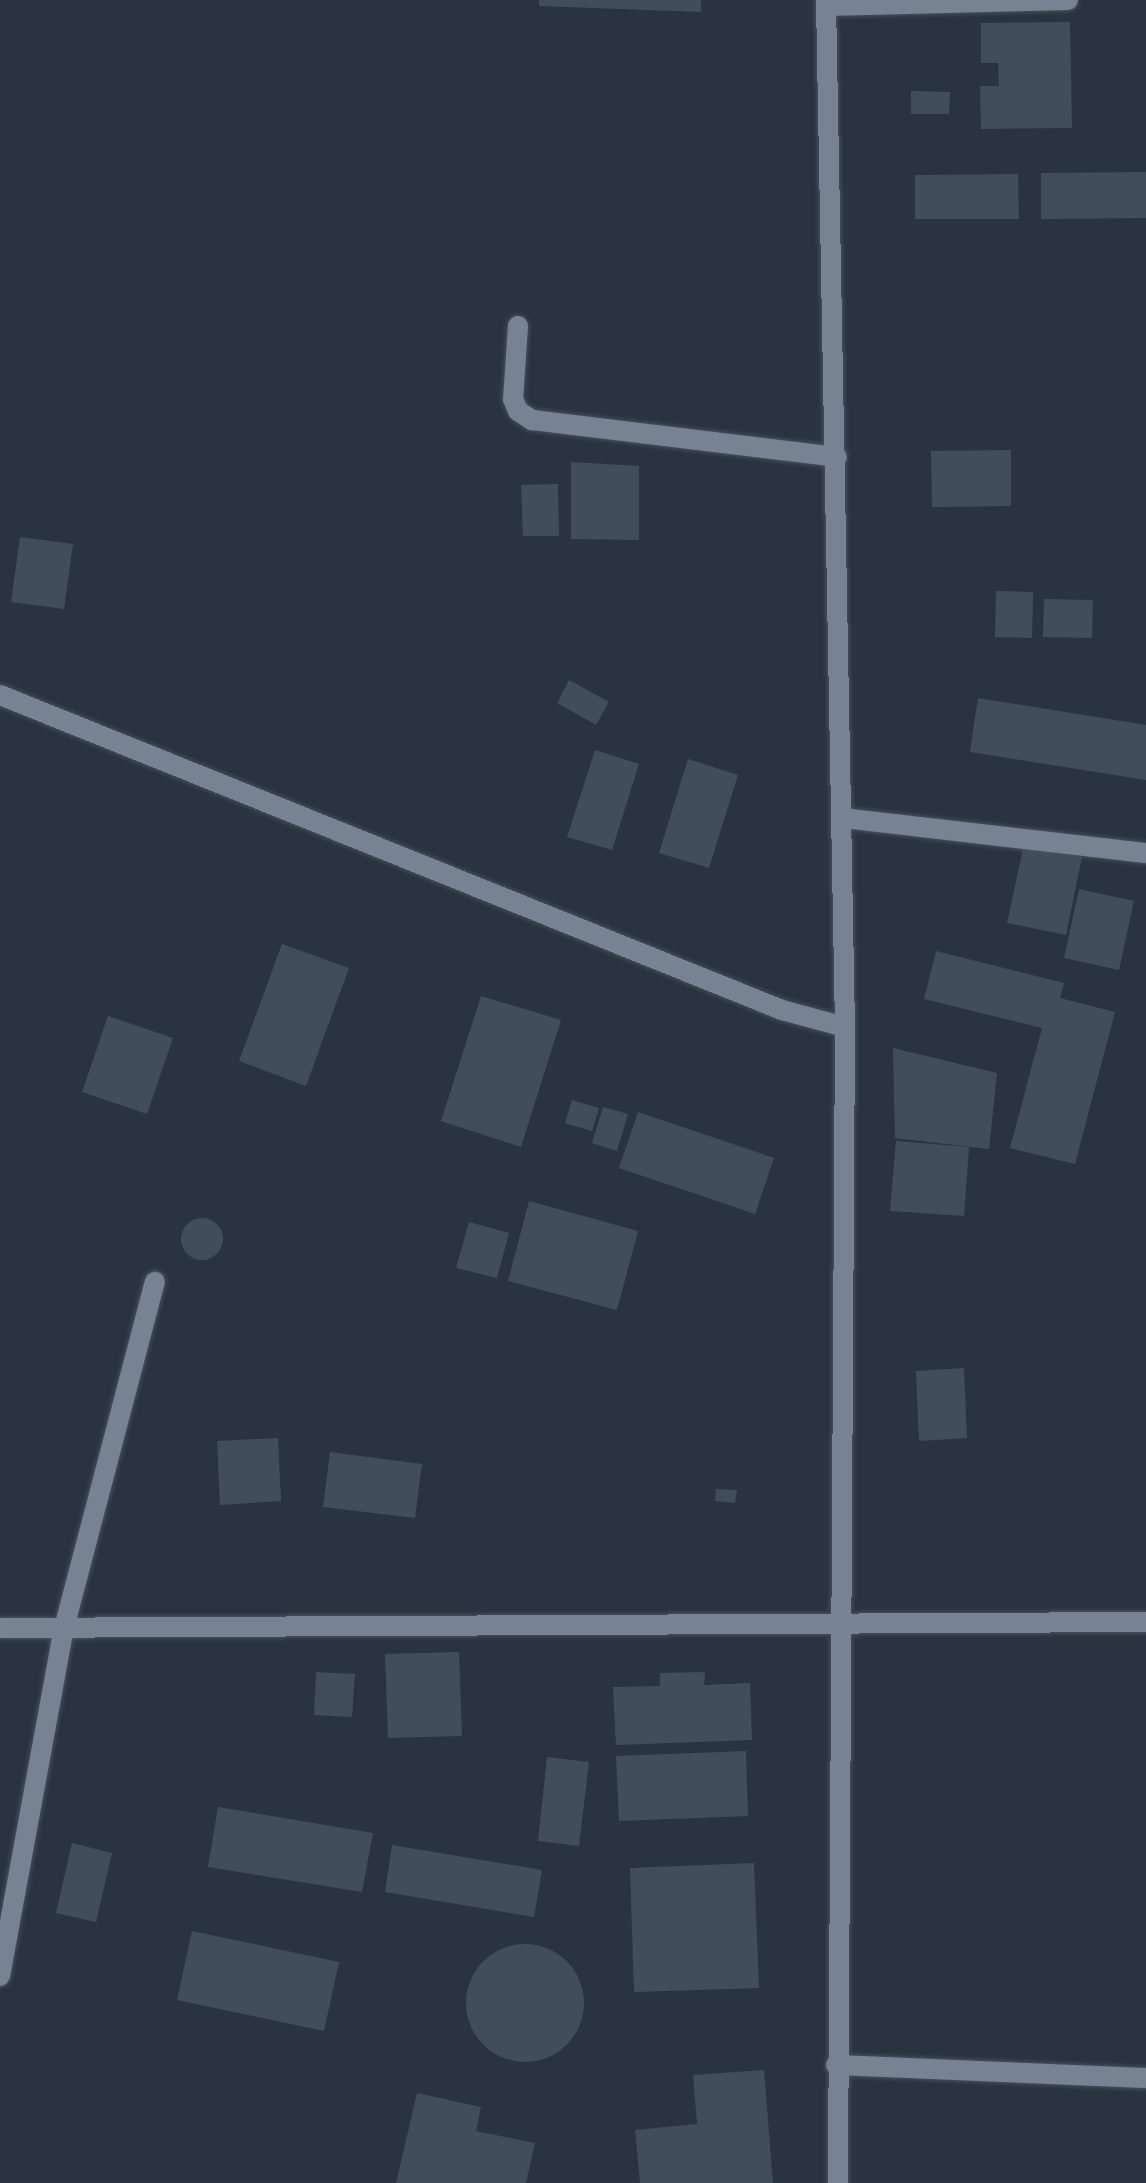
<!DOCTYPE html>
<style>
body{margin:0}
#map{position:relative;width:1146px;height:2183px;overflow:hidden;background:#2a3441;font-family:Mulish,sans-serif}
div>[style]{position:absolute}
.building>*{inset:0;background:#424d5b}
.round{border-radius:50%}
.roads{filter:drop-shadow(0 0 2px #474f5b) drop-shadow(0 0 2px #474f5b)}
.service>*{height:20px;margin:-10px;padding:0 10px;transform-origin:10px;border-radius:10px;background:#778393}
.minor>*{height:20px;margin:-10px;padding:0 10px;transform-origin:10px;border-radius:10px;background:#778393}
.tertiary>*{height:20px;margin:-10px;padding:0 10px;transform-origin:10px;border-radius:10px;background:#778393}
span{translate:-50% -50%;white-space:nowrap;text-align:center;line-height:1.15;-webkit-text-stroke:6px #171b21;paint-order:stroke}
</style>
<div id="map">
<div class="building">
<div style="clip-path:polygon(539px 0,701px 0,701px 12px,539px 6px)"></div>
<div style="clip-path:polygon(1070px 22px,1072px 128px,981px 129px,980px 86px,999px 86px,998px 63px,981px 63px,981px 23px)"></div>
<div style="clip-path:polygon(911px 91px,950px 92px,949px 114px,911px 114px)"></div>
<div style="clip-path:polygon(1146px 172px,1146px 218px,1041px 219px,1041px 173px)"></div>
<div style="clip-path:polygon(1018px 174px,1019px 219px,915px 219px,915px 175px)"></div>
<div style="clip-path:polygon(1011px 450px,1011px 506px,932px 507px,931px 451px)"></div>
<div style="clip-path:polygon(571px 462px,639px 466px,639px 540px,571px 539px)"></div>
<div style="clip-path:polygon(558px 484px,559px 536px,523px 536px,521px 485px)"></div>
<div style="clip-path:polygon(20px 537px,73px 544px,64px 609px,11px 602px)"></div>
<div style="clip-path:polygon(996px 591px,1033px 592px,1032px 638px,995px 637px)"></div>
<div style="clip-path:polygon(1044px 599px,1093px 600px,1092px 638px,1043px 637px)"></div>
<div style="clip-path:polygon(569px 680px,609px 702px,596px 725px,557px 703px)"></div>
<div style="clip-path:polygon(978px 698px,1146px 725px,1146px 780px,970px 752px)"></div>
<div style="clip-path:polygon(595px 750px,639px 764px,612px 850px,567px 837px)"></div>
<div style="clip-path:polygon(688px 759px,738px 775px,709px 868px,659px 853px)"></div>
<div style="clip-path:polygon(1024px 844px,1082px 857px,1066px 935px,1007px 923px)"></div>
<div style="clip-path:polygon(1079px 889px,1134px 901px,1119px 970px,1064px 958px)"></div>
<div style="clip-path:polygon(282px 944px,349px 968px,306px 1086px,239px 1061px)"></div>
<div style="clip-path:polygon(936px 951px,1064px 983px,1060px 998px,1115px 1012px,1075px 1164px,1010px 1148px,1042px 1028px,924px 999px)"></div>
<div style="clip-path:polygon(481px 996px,561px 1020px,521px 1147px,441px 1121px)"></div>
<div style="clip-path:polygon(108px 1016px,173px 1038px,147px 1114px,82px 1092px)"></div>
<div style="clip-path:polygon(893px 1048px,997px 1073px,989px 1149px,895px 1138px)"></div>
<div style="clip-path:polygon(572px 1100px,599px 1108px,592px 1131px,565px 1123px)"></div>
<div style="clip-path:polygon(603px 1107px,628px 1114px,617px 1151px,592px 1143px)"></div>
<div style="clip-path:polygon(638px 1112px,774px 1158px,755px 1214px,619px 1168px)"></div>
<div style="clip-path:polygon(896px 1141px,969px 1147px,964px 1216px,890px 1211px)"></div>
<div style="clip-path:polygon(529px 1201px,638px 1231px,617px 1310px,508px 1281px)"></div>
<div class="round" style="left:181px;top:1218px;width:42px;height:42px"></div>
<div style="clip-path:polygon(469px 1222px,509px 1233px,497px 1278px,456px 1268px)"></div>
<div style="clip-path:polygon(964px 1368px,967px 1438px,919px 1441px,916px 1371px)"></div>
<div style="clip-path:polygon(278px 1438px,281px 1501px,220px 1505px,217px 1441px)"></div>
<div style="clip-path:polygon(330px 1452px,422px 1464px,415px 1518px,323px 1507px)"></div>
<div style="clip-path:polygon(716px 1489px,737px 1490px,735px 1503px,715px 1501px)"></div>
<div style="clip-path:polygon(459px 1652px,462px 1736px,388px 1738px,385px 1654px)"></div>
<div style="clip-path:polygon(316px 1672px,355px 1674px,352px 1717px,314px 1715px)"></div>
<div style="clip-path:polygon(705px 1672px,704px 1685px,750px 1683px,752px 1740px,616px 1745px,613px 1687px,660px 1686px,660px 1673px)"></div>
<div style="clip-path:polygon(746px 1751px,748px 1816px,619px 1821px,616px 1756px)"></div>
<div style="clip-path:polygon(547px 1757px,589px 1762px,579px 1846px,538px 1841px)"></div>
<div style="clip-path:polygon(218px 1807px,373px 1833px,362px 1892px,208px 1867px)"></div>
<div style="clip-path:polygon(72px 1843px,112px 1853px,96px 1922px,56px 1913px)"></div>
<div style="clip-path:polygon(392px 1845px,542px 1870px,534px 1917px,385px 1892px)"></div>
<div style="clip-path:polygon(754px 1863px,759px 1988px,634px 1992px,630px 1868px)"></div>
<div style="clip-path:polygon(192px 1931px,339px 1962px,324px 2031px,177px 2000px)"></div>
<div class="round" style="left:466px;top:1944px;width:118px;height:118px"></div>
<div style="clip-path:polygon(764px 2070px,773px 2183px,640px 2183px,635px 2130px,697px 2124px,693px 2075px)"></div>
<div style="clip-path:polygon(417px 2093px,481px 2107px,476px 2131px,535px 2143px,526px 2183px,396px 2183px)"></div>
</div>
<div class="roads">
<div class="service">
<div style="left:836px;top:2065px;width:310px;rotate:2.4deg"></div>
</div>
<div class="minor">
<div style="left:826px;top:6px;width:242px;rotate:-1.4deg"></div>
<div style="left:518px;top:326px;width:73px;rotate:93.9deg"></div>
<div style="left:513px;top:399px;width:13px;rotate:67deg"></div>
<div style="left:518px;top:411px;width:17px;rotate:33deg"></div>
<div style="left:532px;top:420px;width:307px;rotate:6.9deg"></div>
<div style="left:0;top:695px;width:843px;rotate:21.94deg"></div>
<div style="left:782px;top:1010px;width:65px;rotate:15.1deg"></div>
<div style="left:843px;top:818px;width:305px;rotate:6.6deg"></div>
<div style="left:0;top:1628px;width:1146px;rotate:-0.3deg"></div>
<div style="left:0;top:1976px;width:354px;rotate:-79.6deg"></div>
<div style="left:64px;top:1628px;width:358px;rotate:-75.3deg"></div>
</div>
<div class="tertiary">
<div style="left:826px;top:0;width:1027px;rotate:88.94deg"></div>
<div style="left:845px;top:1027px;width:1156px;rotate:90.35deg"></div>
</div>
</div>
</div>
